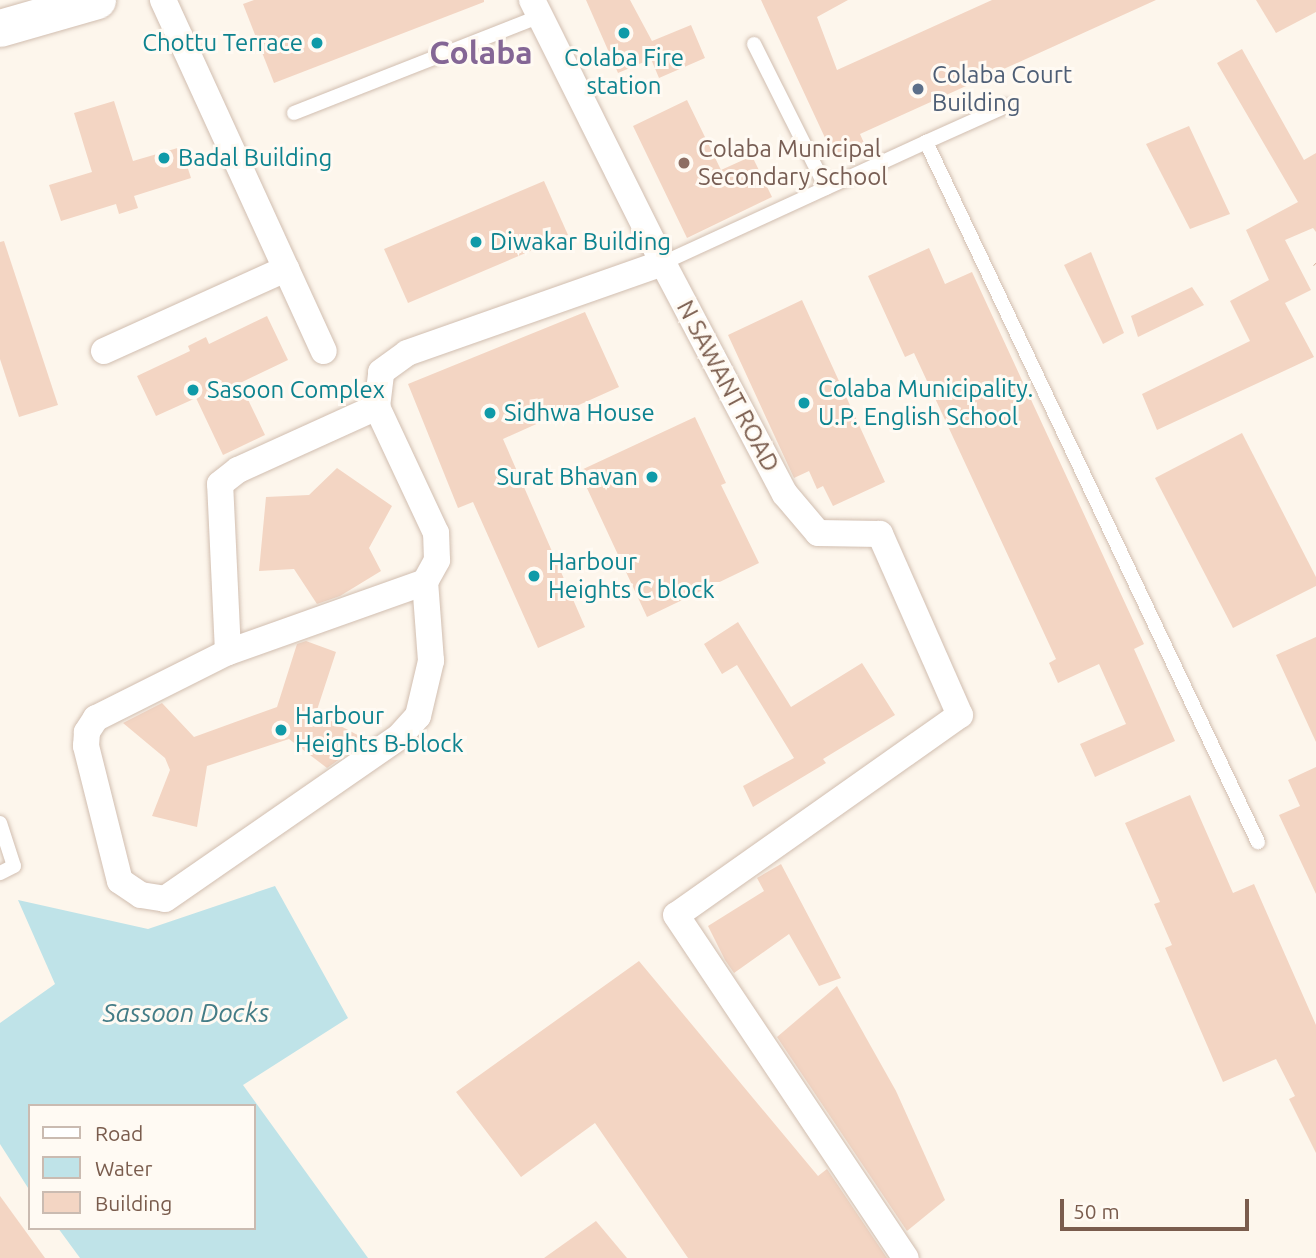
<!DOCTYPE html>
<style>
body{margin:0}
#map{position:relative;width:1316px;height:1258px;overflow:hidden;background:#fdf6ec;font-family:Ubuntu,sans-serif}
div>[style]{position:absolute}
.water>*{inset:0;background:#bfe3e8}
.building>*{inset:0;background:#f3d5c3}
.path>*{height:4.5px;margin-top:-2.25px;transform-origin:0;background:repeating-linear-gradient(90deg,#d9b8a5 0 2px,transparent 0 7px)}
.roads{filter:drop-shadow(0 0 2px #d1beb0) drop-shadow(0 0 2px #d1beb0)}
.service>*{height:14px;margin:-7px;padding:0 7px;transform-origin:7px;border-radius:7px;background:#fff}
.minor>*{height:26px;margin:-13px;padding:0 13px;transform-origin:13px;border-radius:13px;background:#fff}
.secondary>*{height:37px;margin:-18.5px;padding:0 18.5px;transform-origin:18.5px;border-radius:18.5px;background:#fff}
.dots>*{width:19px;height:19px;translate:-50% -50%;box-sizing:border-box;border:4px solid #fffaf3;border-radius:50%}
span{translate:-50% -50%;white-space:nowrap;text-align:center;line-height:1.15;-webkit-text-stroke:6px #fffaf3;paint-order:stroke}
.culture-label{font-size:24px;color:#0d838f}
.right{translate:-100% -50%;text-align:right}
.left{translate:0 -50%;text-align:left}
.service-label{font-size:24px;color:#4e5e75}
.education-label{font-size:24px;color:#785e54}
.street-label{font-size:24px;color:#7a5c4d}
.water-label{font-size:26px;color:#437c86;font-style:italic}
.district-label{font-size:32px;color:#846695;font-weight:700}
.legend{position:absolute;left:28px;top:1104px;width:228px;height:126px;box-sizing:border-box;background:#fffaf3;border:2px solid #cabbb1;margin:0;padding:9px 12px;list-style:none;font-size:21px;color:#7a5c4d}
.legend li{display:flex;align-items:center;gap:14px;height:35px}
.legend b{width:35px;border:2px solid #cabbb1}
.scale{position:absolute;left:1060px;top:1199px;width:189px;height:32px;box-sizing:border-box;border:4px solid #7a5c4d;border-top:0;padding-left:9px;font-size:21px;line-height:24px;white-space:nowrap;color:#7a5c4d;-webkit-text-stroke:5px #fffaf3;paint-order:stroke}
</style>
<div id="map">
<div class="water">
<div style="clip-path:polygon(275px 886px,348px 1018px,243px 1085px,368px 1258px,80px 1258px,58px 1228px,254px 1228px,254px 1106px,30px 1106px,30px 1191px,0 1144px,0 1023px,55px 984px,18px 900px,148px 929px)"></div>
</div>
<div class="building">
<div style="clip-path:polygon(254px 0,484px 0,484px 2px,274px 83px,243px 4px)"></div>
<div style="clip-path:polygon(586px 0,630px 0,652px 41px,691px 25px,705px 58px,659px 78px,651px 59px,618px 73px)"></div>
<div style="clip-path:polygon(761px 0,848px 0,817px 17px,837px 70px,992px 0,1156px 0,860px 134px,864px 143px,833px 155px)"></div>
<div style="clip-path:polygon(1256px 0,1316px 0,1316px 12px,1276px 33px)"></div>
<div style="clip-path:polygon(1242px 49px,1304px 160px,1316px 153px,1316px 232px,1313px 228px,1285px 240px,1311px 290px,1285px 303px,1314px 357px,1157px 430px,1142px 394px,1250px 341px,1230px 301px,1269px 280px,1246px 230px,1298px 202px,1217px 63px)"></div>
<div style="clip-path:polygon(687px 100px,721px 170px,752px 156px,772px 197px,687px 238px,633px 126px)"></div>
<div style="clip-path:polygon(114px 101px,133px 161px,181px 147px,191px 178px,134px 196px,138px 208px,119px 214px,116px 204px,61px 221px,49px 185px,92px 172px,74px 113px)"></div>
<div style="clip-path:polygon(1189px 126px,1230px 214px,1190px 229px,1146px 144px)"></div>
<div style="clip-path:polygon(544px 181px,568px 235px,408px 303px,384px 249px)"></div>
<div style="clip-path:polygon(4px 241px,58px 405px,19px 417px,0 359px,0 242px)"></div>
<div style="clip-path:polygon(929px 248px,945px 284px,972px 272px,1144px 644px,1134px 649px,1175px 741px,1095px 777px,1080px 744px,1126px 724px,1099px 664px,1058px 683px,1049px 663px,1056px 659px,914px 353px,905px 357px,868px 276px)"></div>
<div style="clip-path:polygon(1091px 252px,1124px 333px,1103px 344px,1064px 265px)"></div>
<div style="clip-path:polygon(1192px 287px,1204px 305px,1138px 337px,1131px 316px)"></div>
<div style="clip-path:polygon(802px 300px,885px 482px,833px 506px,823px 486px,817px 489px,809px 471px,794px 478px,728px 335px)"></div>
<div style="clip-path:polygon(585px 312px,619px 387px,503px 439px,585px 627px,538px 648px,473px 502px,458px 508px,408px 384px)"></div>
<div style="clip-path:polygon(267px 316px,288px 360px,240px 383px,265px 435px,223px 455px,196px 398px,156px 416px,137px 376px,190px 351px,188px 346px,206px 337px,209px 344px)"></div>
<div style="clip-path:polygon(695px 417px,726px 483px,721px 485px,759px 563px,647px 617px,579px 471px)"></div>
<div style="clip-path:polygon(1242px 433px,1316px 577px,1316px 586px,1233px 628px,1155px 478px)"></div>
<div style="clip-path:polygon(337px 468px,392px 506px,369px 548px,381px 571px,340px 596px,317px 604px,294px 569px,259px 571px,266px 497px,309px 495px)"></div>
<div style="clip-path:polygon(738px 622px,791px 707px,862px 663px,895px 715px,823px 759px,826px 763px,753px 807px,743px 786px,794px 758px,737px 665px,722px 674px,704px 644px)"></div>
<div style="clip-path:polygon(1316px 637px,1316px 742px,1276px 655px)"></div>
<div style="clip-path:polygon(306px 641px,336px 652px,316px 713px,367px 740px,327px 768px,289px 739px,207px 766px,197px 827px,152px 816px,170px 770px,165px 758px,123px 723px,162px 703px,194px 737px,277px 707px,297px 644px)"></div>
<div style="clip-path:polygon(1316px 767px,1316px 894px,1279px 815px,1300px 806px,1288px 780px)"></div>
<div style="clip-path:polygon(1190px 795px,1233px 893px,1254px 884px,1316px 1025px,1316px 1153px,1289px 1099px,1295px 1096px,1276px 1059px,1223px 1082px,1165px 948px,1172px 945px,1154px 904px,1160px 902px,1125px 823px)"></div>
<div style="clip-path:polygon(781px 864px,841px 978px,819px 986px,789px 934px,734px 973px,725px 960px,708px 926px,764px 891px,757px 878px)"></div>
<div style="clip-path:polygon(639px 961px,818px 1176px,827px 1169px,887px 1258px,688px 1258px,595px 1123px,521px 1177px,456px 1092px)"></div>
<div style="clip-path:polygon(837px 986px,896px 1091px,945px 1200px,907px 1231px,777px 1037px)"></div>
<div style="clip-path:polygon(0 1196px,45px 1258px,0 1258px)"></div>
<div style="clip-path:polygon(596px 1221px,627px 1258px,544px 1258px)"></div>
</div>
<div class="path">
<div style="left:1315px;top:263px;width:1px;rotate:45deg"></div>
</div>
<div class="roads">
<div class="service">
<div style="left:754px;top:44px;width:161px;rotate:63.4deg"></div>
<div style="left:294px;top:113px;width:264px;rotate:-21.5deg"></div>
<div style="left:926px;top:142px;width:88px;rotate:-24.2deg"></div>
<div style="left:663px;top:263px;width:289px;rotate:-24.7deg"></div>
<div style="left:926px;top:142px;width:775px;rotate:64.63deg"></div>
<div style="left:0;top:823px;width:45px;rotate:72deg"></div>
<div style="left:14px;top:866px;width:16px;rotate:153deg"></div>
</div>
<div class="minor">
<div style="left:163px;top:0;width:386px;rotate:65.4deg"></div>
<div style="left:532px;top:0;width:294px;rotate:63.5deg"></div>
<div style="left:663px;top:263px;width:261px;rotate:62.2deg"></div>
<div style="left:785px;top:494px;width:51px;rotate:49.8deg"></div>
<div style="left:818px;top:533px;width:62px;rotate:0.9deg"></div>
<div style="left:880px;top:534px;width:198px;rotate:66.2deg"></div>
<div style="left:960px;top:715px;width:347px;rotate:144.8deg"></div>
<div style="left:676px;top:915px;width:413px;rotate:56.2deg"></div>
<div style="left:104px;top:351px;width:200px;rotate:-24.3deg"></div>
<div style="left:425px;top:582px;width:209px;rotate:160.4deg"></div>
<div style="left:228px;top:652px;width:148px;rotate:153.4deg"></div>
<div style="left:96px;top:718px;width:17px;rotate:123deg"></div>
<div style="left:87px;top:732px;width:14px;rotate:94deg"></div>
<div style="left:86px;top:746px;width:139px;rotate:75.9deg"></div>
<div style="left:120px;top:881px;width:25px;rotate:34deg"></div>
<div style="left:141px;top:895px;width:24px;rotate:9deg"></div>
<div style="left:165px;top:899px;width:285px;rotate:-34.7deg"></div>
<div style="left:399px;top:737px;width:28px;rotate:-48deg"></div>
<div style="left:418px;top:716px;width:57px;rotate:-76.7deg"></div>
<div style="left:431px;top:661px;width:79px;rotate:-94.3deg"></div>
<div style="left:425px;top:582px;width:25px;rotate:-61deg"></div>
<div style="left:437px;top:560px;width:27px;rotate:-92deg"></div>
<div style="left:436px;top:533px;width:139px;rotate:-115.1deg"></div>
<div style="left:377px;top:407px;width:35px;rotate:-83deg"></div>
<div style="left:381px;top:372px;width:32px;rotate:-36deg"></div>
<div style="left:407px;top:353px;width:271px;rotate:-19.4deg"></div>
<div style="left:228px;top:652px;width:168px;rotate:-92.7deg"></div>
<div style="left:220px;top:484px;width:23px;rotate:-38deg"></div>
<div style="left:238px;top:470px;width:153px;rotate:-24.4deg"></div>
</div>
<div class="secondary">
<div style="left:0;top:28px;width:101px;rotate:-16.1deg"></div>
</div>
</div>
<div class="dots">
<div style="left:624px;top:33px;background:#0f9aa8"></div>
<div style="left:317px;top:43px;background:#0f9aa8"></div>
<div style="left:918px;top:89px;background:#5c6f8a"></div>
<div style="left:164px;top:158px;background:#0f9aa8"></div>
<div style="left:684px;top:163px;background:#8d6e63"></div>
<div style="left:476px;top:242px;background:#0f9aa8"></div>
<div style="left:193px;top:390px;background:#0f9aa8"></div>
<div style="left:804px;top:403px;background:#0f9aa8"></div>
<div style="left:490px;top:413px;background:#0f9aa8"></div>
<div style="left:652px;top:477px;background:#0f9aa8"></div>
<div style="left:534px;top:576px;background:#0f9aa8"></div>
<div style="left:281px;top:730px;background:#0f9aa8"></div>
</div>
<div class="culture-label">
<span class="right" style="left:303px;top:43px">Chottu Terrace</span>
<span style="left:624px;top:72px">Colaba Fire<br>station</span>
<span class="left" style="left:178px;top:158px">Badal Building</span>
<span class="left" style="left:490px;top:242px">Diwakar Building</span>
<span class="left" style="left:818px;top:403px">Colaba Municipality.<br>U.P. English School</span>
<span class="left" style="left:207px;top:390px">Sasoon Complex</span>
<span class="left" style="left:504px;top:413px">Sidhwa House</span>
<span class="right" style="left:638px;top:477px">Surat Bhavan</span>
<span class="left" style="left:548px;top:576px">Harbour<br>Heights C block</span>
<span class="left" style="left:295px;top:730px">Harbour<br>Heights B-block</span>
</div>
<div class="service-label">
<span class="left" style="left:932px;top:89px">Colaba Court<br>Building</span>
</div>
<div class="education-label">
<span class="left" style="left:698px;top:163px">Colaba Municipal<br>Secondary School</span>
</div>
<div class="street-label">
<span style="left:728px;top:386px;rotate:62deg">N SAWANT ROAD</span>
</div>
<div class="water-label">
<span style="left:186px;top:1013px">Sassoon Docks</span>
</div>
<div class="district-label">
<span style="left:481px;top:52px">Colaba</span>
</div>
<ul class="legend">
<li><b style="height:9px;background:#fff"></b>Road</li>
<li><b style="height:19px;background:#bfe3e8"></b>Water</li>
<li><b style="height:19px;background:#f3d5c3"></b>Building</li>
</ul>
<div class="scale">50 m</div>
</div>
